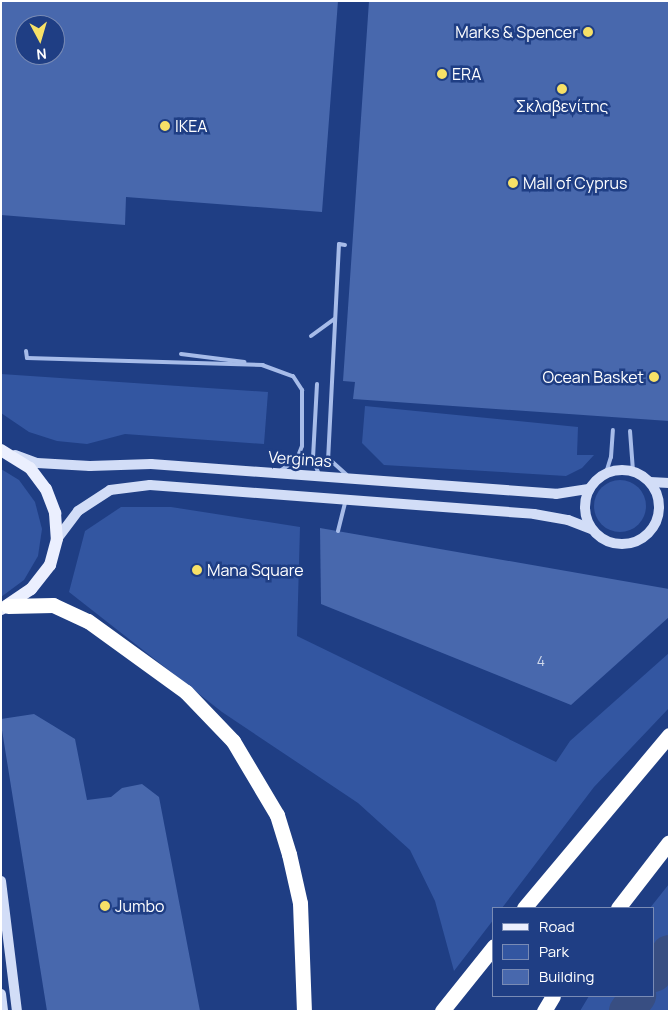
<!DOCTYPE html>
<meta charset="utf-8">
<style>
body{margin:0}
#map{position:relative;width:670px;height:1012px;overflow:hidden;background:#1f3e84;font-family:Manrope,sans-serif}
div>[style]{position:absolute}
.green>*{inset:0;background:#3356a1}
.round{border-radius:50%}
.river>*{height:36px;margin:-18px;padding:0 18px;transform-origin:18px;border-radius:18px;background:#384e82}
.building>*{inset:0;background:#4868ad}
.lane>*{height:4px;margin:-2px;padding:0 2px;transform-origin:2px;border-radius:2px;background:#a7bce9}
.secondary>*{height:10px;margin:-5px;padding:0 5px;transform-origin:5px;border-radius:5px;background:#d2ddf7}
.secondary>.ring{margin:-5px;padding:0;box-sizing:content-box;background:none;border:10px solid #d2ddf7;border-radius:50%}
.primary>*{height:12px;margin:-6px;padding:0 6px;transform-origin:6px;border-radius:6px;background:#ebeffe}
.highway>*{height:15px;margin:-7.5px;padding:0 7.5px;transform-origin:7.5px;border-radius:7.5px;background:#fff}
.dots>*{width:14px;height:14px;translate:-50% -50%;box-sizing:border-box;border:2px solid #1f3e84;border-radius:50%}
span{translate:-50% -50%;white-space:nowrap;text-align:center;line-height:1.15;-webkit-text-stroke:5px #1f3e84;paint-order:stroke}
.number-label{font-size:14px;color:#d1d9ea}
.number-label span{-webkit-text-stroke-width:0}
.poi-label{font-size:16px;color:#fff}
.right{translate:-100% -50%;text-align:right}
.left{translate:0 -50%;text-align:left}
.street-label{font-size:16px;color:#fff}
.frame{position:absolute;inset:0;border:2px solid #fff;pointer-events:none}
.legend{position:absolute;left:492px;top:907px;width:162px;height:90px;box-sizing:border-box;background:#1f3e84;border:1px solid #798bb5;margin:0;padding:6px 9px;list-style:none;font-size:15px;color:#fff}
.legend li{display:flex;align-items:center;gap:10px;height:25px}
.legend b{width:25px;border:1px solid #798bb5}
.north{position:absolute;left:15px;top:15px;width:50px;height:50px;box-sizing:border-box;background:#1f3e84;border:1px solid #798bb5;border-radius:50%;rotate:174deg;font-size:14px;font-weight:700;line-height:20px;text-align:center;color:#fff}
.north::after{content:'';display:block;margin:auto;width:18px;height:22px;background:#f7e167;clip-path:polygon(50% 0,100% 100%,50% 72%,0 100%)}
</style>
<div id="map">
<div class="green">
<div style="clip-path:polygon(1px 374px,268px 392px,264px 444px,125px 434px,87px 444px,57px 441px,29px 432px,1px 413px)"></div>
<div style="clip-path:polygon(365px 406px,578px 427px,577px 455px,594px 455px,582px 468px,566px 476px,384px 465px,362px 443px)"></div>
<div style="clip-path:polygon(1px 469px,19px 480px,35px 502px,42px 529px,38px 556px,24px 580px,1px 597px)"></div>
<div class="round" style="left:594px;top:480px;width:52px;height:52px"></div>
<div style="clip-path:polygon(121px 507px,171px 507px,300px 527px,297px 636px,556px 762px,570px 741px,669px 653px,669px 708px,594px 787px,502px 908px,494px 908px,494px 919px,454px 971px,435px 901px,410px 850px,358px 803px,222px 712px,69px 592px,85px 531px)"></div>
<div style="clip-path:polygon(669px 884px,669px 1011px,580px 1011px,589px 996px,654px 996px,654px 908px,650px 908px)"></div>
</div>
<div class="river">
<div style="left:654px;top:974px;width:26px;rotate:-54deg"></div>
<div style="left:627px;top:1011px;width:19px;rotate:-54deg"></div>
</div>
<div class="building">
<div style="clip-path:polygon(evenodd,1px 1px,338px 1px,322px 212px,126px 197px,125px 225px,1px 215px,1px 1px,25px 25px,55px 25px,55px 55px,25px 55px,25px 25px)"></div>
<div style="clip-path:polygon(369px 1px,669px 1px,669px 421px,353px 399px,355px 382px,343px 381px)"></div>
<div style="clip-path:polygon(320px 528px,669px 589px,669px 617px,571px 705px,321px 604px)"></div>
<div style="clip-path:polygon(34px 714px,75px 739px,87px 800px,111px 797px,122px 788px,142px 784px,159px 797px,200px 1011px,47px 1011px,1px 724px,1px 719px)"></div>
</div>
<div class="lane">
<div style="left:345px;top:245px;width:6px;rotate:-171deg"></div>
<div style="left:339px;top:244px;width:214px;rotate:92.9deg"></div>
<div style="left:328px;top:458px;width:25px;rotate:42deg"></div>
<div style="left:311px;top:336px;width:29px;rotate:-36deg"></div>
<div style="left:26px;top:351px;width:7px;rotate:82deg"></div>
<div style="left:27px;top:358px;width:236px;rotate:1.7deg"></div>
<div style="left:181px;top:354px;width:64px;rotate:7.1deg"></div>
<div style="left:262px;top:365px;width:33px;rotate:20deg"></div>
<div style="left:293px;top:376px;width:17px;rotate:57deg"></div>
<div style="left:302px;top:390px;width:56px;rotate:90deg"></div>
<div style="left:302px;top:446px;width:14px;rotate:111deg"></div>
<div style="left:297px;top:459px;width:21px;rotate:145deg"></div>
<div style="left:317px;top:384px;width:75px;rotate:93.1deg"></div>
<div style="left:313px;top:459px;width:17px;rotate:69deg"></div>
<div style="left:630px;top:431px;width:40px;rotate:85.7deg"></div>
<div style="left:606px;top:473px;width:17px;rotate:-73deg"></div>
<div style="left:611px;top:457px;width:27px;rotate:-86deg"></div>
<div style="left:338px;top:531px;width:32px;rotate:-76deg"></div>
</div>
<div class="secondary">
<div style="left:15px;top:455px;width:23px;rotate:20deg"></div>
<div style="left:37px;top:463px;width:53px;rotate:3.2deg"></div>
<div style="left:90px;top:466px;width:61px;rotate:-1.9deg"></div>
<div style="left:151px;top:464px;width:406px;rotate:4.2deg"></div>
<div style="left:556px;top:494px;width:33px;rotate:-9deg"></div>
<div class="ring" style="left:585px;top:470px;width:64px;height:64px"></div>
<div style="left:650px;top:482px;width:19px;rotate:3deg"></div>
<div style="left:57px;top:539px;width:35px;rotate:-53deg"></div>
<div style="left:78px;top:511px;width:38px;rotate:-33deg"></div>
<div style="left:110px;top:490px;width:40px;rotate:-7.1deg"></div>
<div style="left:150px;top:485px;width:385px;rotate:4.3deg"></div>
<div style="left:534px;top:514px;width:35px;rotate:10deg"></div>
<div style="left:568px;top:520px;width:25px;rotate:21deg"></div>
<div style="left:1px;top:881px;width:131px;rotate:83deg"></div>
<div style="left:1px;top:994px;width:17px;rotate:83deg"></div>
</div>
<div class="primary">
<div style="left:1px;top:450px;width:34px;rotate:32deg"></div>
<div style="left:30px;top:468px;width:26px;rotate:53deg"></div>
<div style="left:46px;top:489px;width:26px;rotate:69deg"></div>
<div style="left:55px;top:513px;width:26px;rotate:86deg"></div>
<div style="left:57px;top:539px;width:27px;rotate:105deg"></div>
<div style="left:50px;top:565px;width:31px;rotate:128deg"></div>
<div style="left:31px;top:589px;width:36px;rotate:146deg"></div>
</div>
<div class="highway">
<div style="left:8px;top:606px;width:45px;rotate:-1.3deg"></div>
<div style="left:53px;top:605px;width:38px;rotate:25deg"></div>
<div style="left:88px;top:621px;width:121px;rotate:35.9deg"></div>
<div style="left:186px;top:692px;width:68px;rotate:46.2deg"></div>
<div style="left:233px;top:741px;width:86px;rotate:59.3deg"></div>
<div style="left:277px;top:815px;width:41px;rotate:72.9deg"></div>
<div style="left:289px;top:854px;width:50px;rotate:77.3deg"></div>
<div style="left:300px;top:903px;width:108px;rotate:87.9deg"></div>
<div style="left:524px;top:908px;width:226px;rotate:-50deg"></div>
<div style="left:618px;top:908px;width:83px;rotate:-52.3deg"></div>
<div style="left:442px;top:1011px;width:83px;rotate:-51.3deg"></div>
<div style="left:544px;top:1011px;width:17px;rotate:-59deg"></div>
</div>
<div class="dots">
<div style="left:588px;top:32px;background:#f7e167"></div>
<div style="left:442px;top:74px;background:#f7e167"></div>
<div style="left:562px;top:89px;background:#f7e167"></div>
<div style="left:165px;top:126px;background:#f7e167"></div>
<div style="left:513px;top:183px;background:#f7e167"></div>
<div style="left:654px;top:377px;background:#f7e167"></div>
<div style="left:197px;top:570px;background:#f7e167"></div>
<div style="left:105px;top:906px;background:#f7e167"></div>
</div>
<div class="number-label">
<span style="left:541px;top:661px">4</span>
</div>
<div class="poi-label">
<span class="right" style="left:578px;top:32px">Marks &amp; Spencer</span>
<span class="left" style="left:452px;top:74px">ERA</span>
<span style="left:562px;top:106px">Σκλαβενίτης</span>
<span class="left" style="left:175px;top:126px">IKEA</span>
<span class="left" style="left:523px;top:183px">Mall of Cyprus</span>
<span class="right" style="left:644px;top:377px">Ocean Basket</span>
<span class="left" style="left:207px;top:570px">Mana Square</span>
<span class="left" style="left:115px;top:906px">Jumbo</span>
</div>
<div class="street-label">
<span style="left:300px;top:459px;rotate:4deg">Verginas</span>
</div>
<div class="frame"></div>
<ul class="legend">
<li><b style="height:6px;background:#ebeffe"></b>Road</li>
<li><b style="height:14px;background:#3356a1"></b>Park</li>
<li><b style="height:14px;background:#4868ad"></b>Building</li>
</ul>
<div class="north">N</div>
</div>
